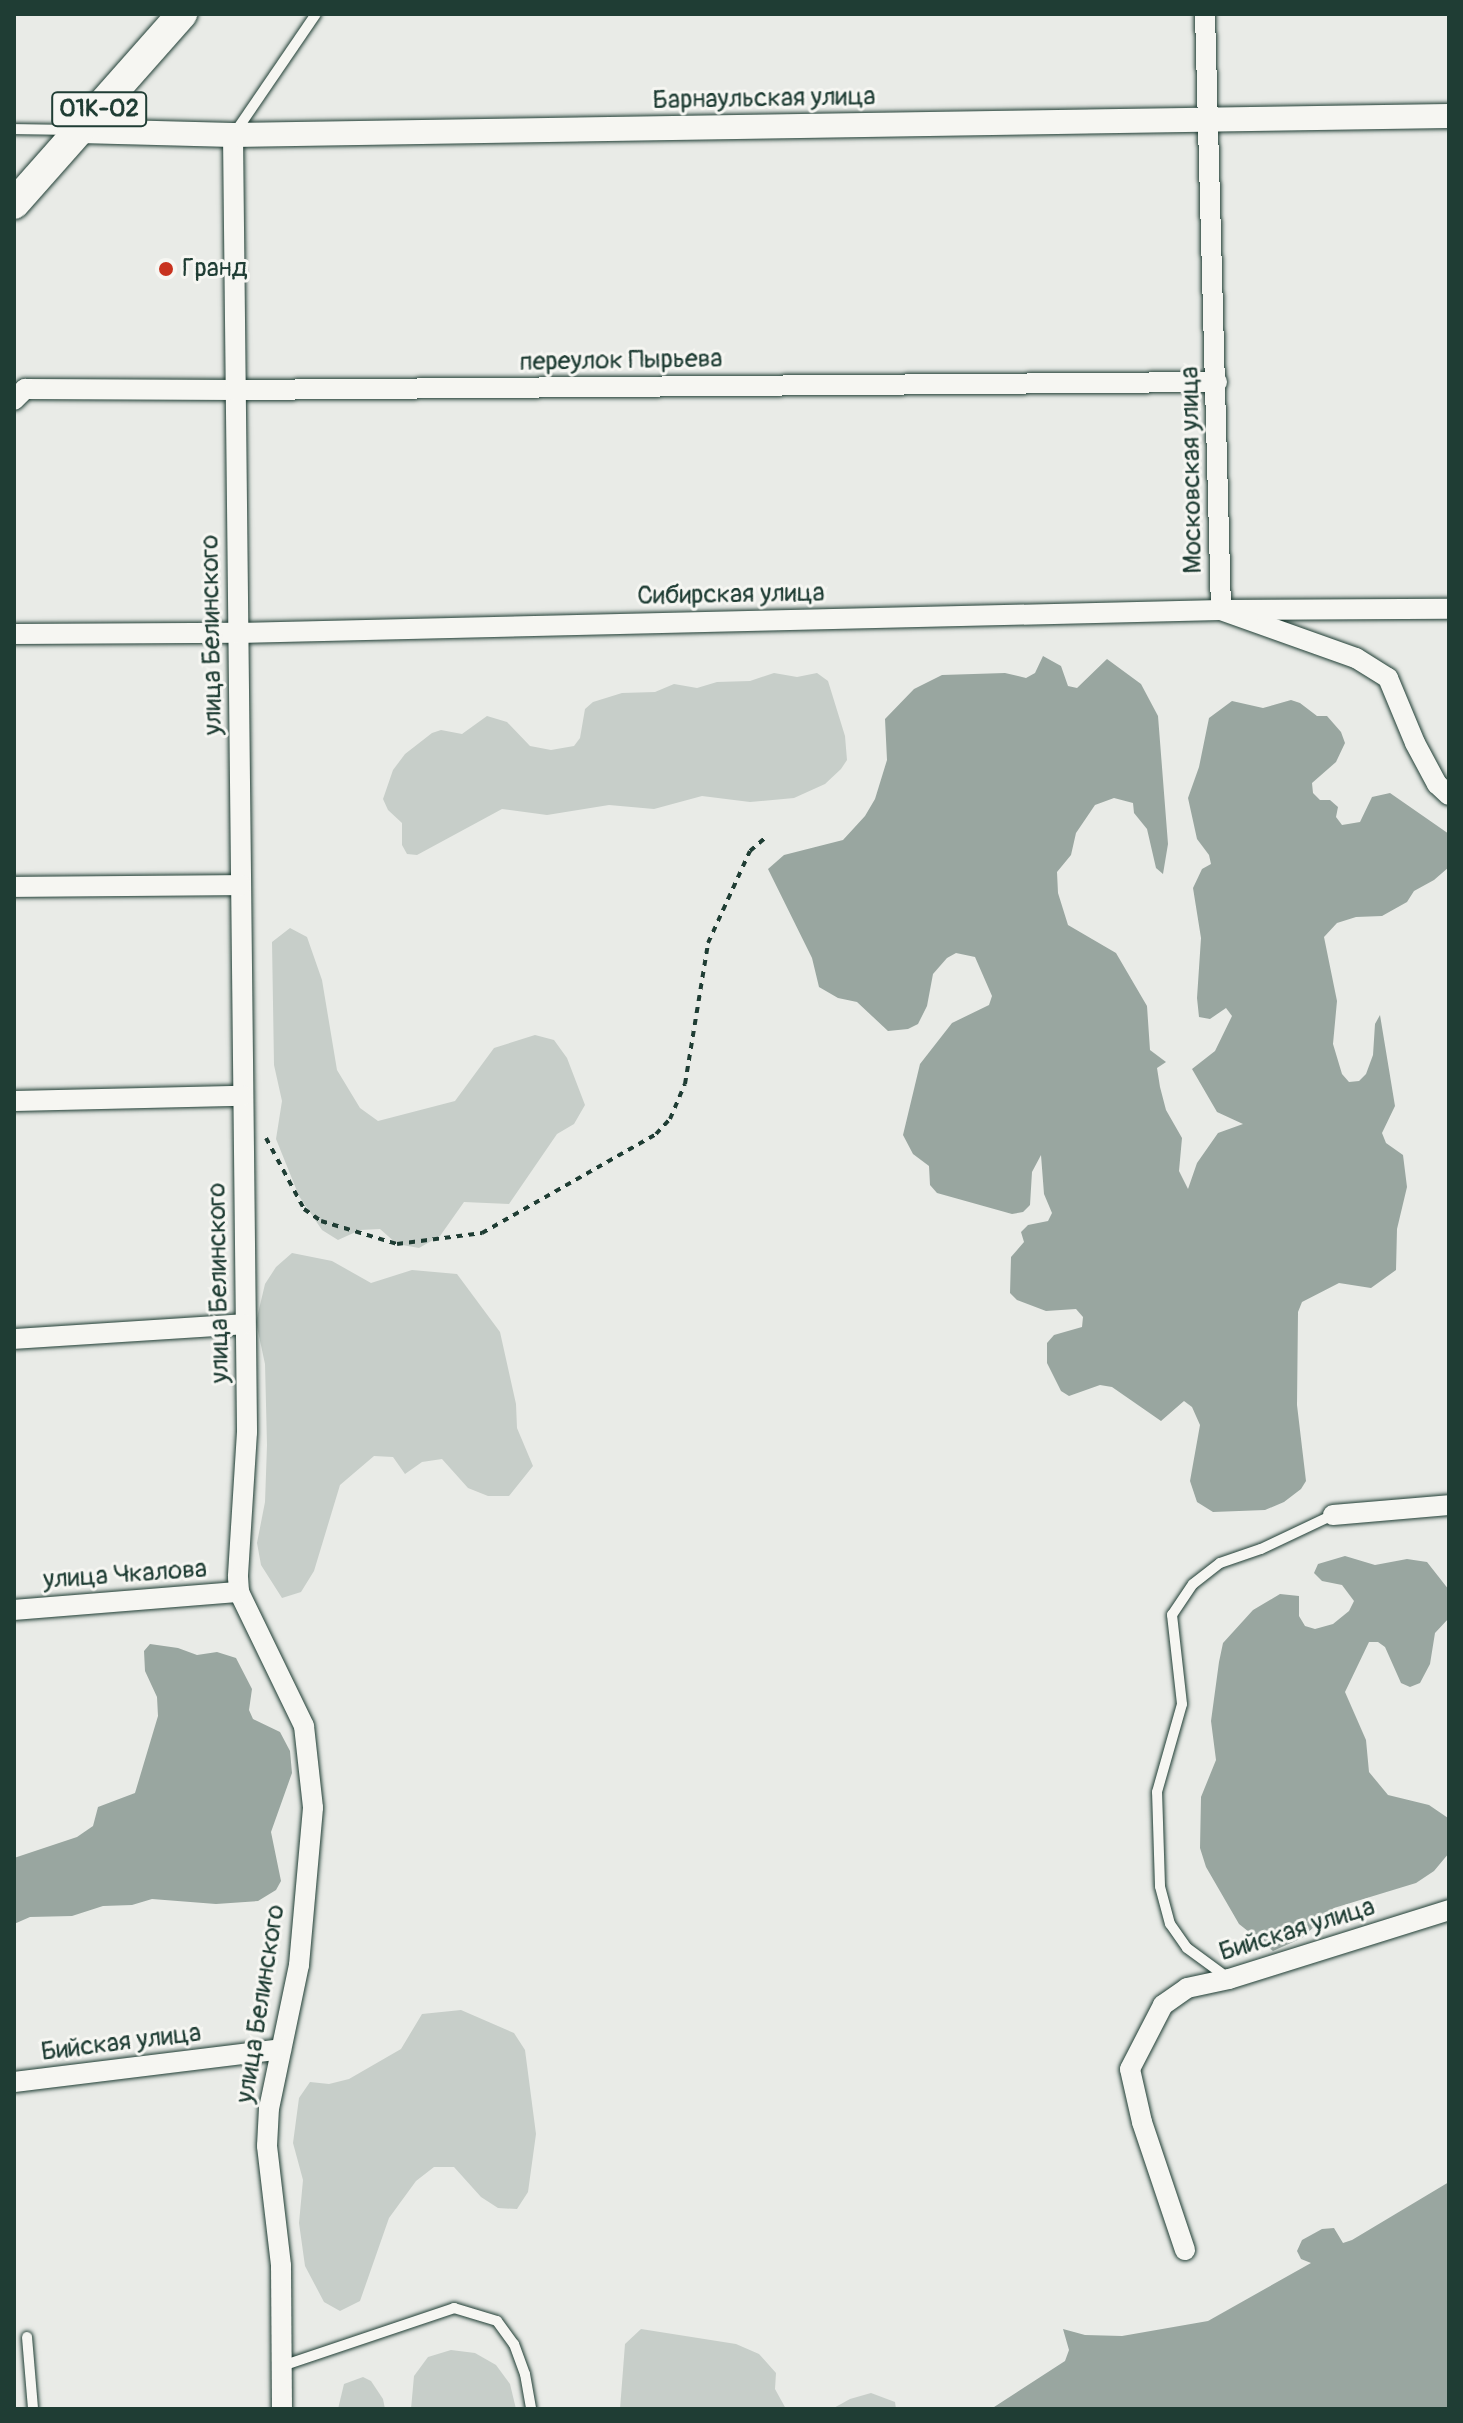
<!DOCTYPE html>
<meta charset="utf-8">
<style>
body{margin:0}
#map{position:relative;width:1463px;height:2423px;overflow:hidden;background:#e9ebe7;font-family:Pangolin,sans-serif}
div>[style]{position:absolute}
.green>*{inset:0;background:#c7cec9}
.water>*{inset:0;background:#99a6a0}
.path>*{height:4px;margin-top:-2px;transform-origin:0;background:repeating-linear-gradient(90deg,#1f3d34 0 6px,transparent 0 12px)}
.roads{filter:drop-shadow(0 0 2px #1f3d34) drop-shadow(0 0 2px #1f3d34)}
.service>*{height:10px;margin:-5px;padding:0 5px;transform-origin:5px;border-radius:5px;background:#f6f6f2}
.minor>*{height:20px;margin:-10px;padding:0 10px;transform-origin:10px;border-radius:10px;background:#f6f6f2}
.tertiary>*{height:24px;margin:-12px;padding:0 12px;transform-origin:12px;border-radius:12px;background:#f6f6f2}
.primary>*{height:30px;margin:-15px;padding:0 15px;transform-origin:15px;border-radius:15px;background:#f6f6f2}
.dots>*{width:22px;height:22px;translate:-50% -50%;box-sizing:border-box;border:4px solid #f6f6f2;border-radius:50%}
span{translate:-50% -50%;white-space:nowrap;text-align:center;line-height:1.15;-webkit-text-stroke:6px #f6f6f2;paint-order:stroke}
.shield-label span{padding:2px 6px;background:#f6f6f2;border:2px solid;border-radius:6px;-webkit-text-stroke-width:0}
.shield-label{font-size:24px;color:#1f3d34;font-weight:700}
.street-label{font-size:26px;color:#1f3d34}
.poi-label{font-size:26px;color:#1f3d34}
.left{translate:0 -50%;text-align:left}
.frame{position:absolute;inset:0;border:16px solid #1f3d34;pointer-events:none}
</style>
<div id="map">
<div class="green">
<div style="clip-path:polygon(774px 673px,797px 677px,817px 673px,828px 681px,845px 736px,847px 760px,841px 769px,825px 784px,794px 798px,750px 802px,702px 796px,654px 809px,609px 805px,547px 815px,502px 809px,417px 855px,407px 854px,402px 845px,402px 823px,388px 810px,383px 799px,393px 770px,405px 754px,432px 733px,441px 730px,462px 734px,487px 716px,507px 722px,530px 746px,551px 750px,574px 746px,580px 738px,585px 709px,593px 702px,622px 693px,655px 692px,674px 684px,697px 688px,717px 682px,750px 681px)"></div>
<div style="clip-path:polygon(290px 928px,307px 937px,322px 980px,337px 1070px,360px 1108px,378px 1121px,455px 1101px,494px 1048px,535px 1035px,554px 1040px,567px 1058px,585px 1105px,574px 1124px,557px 1134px,509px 1204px,464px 1202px,440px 1236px,419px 1248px,397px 1244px,380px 1229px,360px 1230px,338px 1240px,322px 1230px,299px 1196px,276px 1139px,282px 1101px,274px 1065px,272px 942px)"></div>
<div style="clip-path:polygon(292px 1253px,332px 1261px,371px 1283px,412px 1270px,457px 1274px,500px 1332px,516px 1404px,517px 1428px,533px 1466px,509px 1496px,488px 1496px,468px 1488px,442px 1459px,422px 1462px,405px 1474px,393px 1457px,374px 1456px,340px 1485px,314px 1571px,301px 1592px,282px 1598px,261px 1565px,257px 1543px,265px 1502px,267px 1445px,265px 1364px,256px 1322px,265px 1284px,276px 1267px)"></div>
<div style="clip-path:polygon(461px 2010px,514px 2033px,525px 2050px,536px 2134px,528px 2192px,517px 2209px,498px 2208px,481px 2197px,454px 2167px,434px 2167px,416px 2181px,389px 2218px,360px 2301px,340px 2311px,324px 2302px,305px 2266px,299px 2223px,303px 2180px,293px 2143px,299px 2098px,310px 2082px,329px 2084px,349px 2079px,401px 2049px,422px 2014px)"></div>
<div style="clip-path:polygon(641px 2329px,736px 2344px,759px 2354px,776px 2373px,775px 2389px,786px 2409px,620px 2409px,625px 2344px)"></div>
<div style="clip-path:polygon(451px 2350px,475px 2353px,496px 2365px,510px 2384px,516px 2409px,411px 2409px,414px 2376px,428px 2357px)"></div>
<div style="clip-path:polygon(363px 2377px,371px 2381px,383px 2399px,385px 2409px,338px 2409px,344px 2384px)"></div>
<div style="clip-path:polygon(871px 2393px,895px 2402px,896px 2409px,832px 2409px,850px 2399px)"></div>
</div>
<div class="water">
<div style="clip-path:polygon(1043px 656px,1061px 666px,1068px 686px,1077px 688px,1107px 659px,1141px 684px,1158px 716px,1168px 844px,1163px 874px,1156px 868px,1147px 829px,1134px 813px,1133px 803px,1114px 798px,1095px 805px,1076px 833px,1071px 855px,1057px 872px,1058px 893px,1068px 925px,1116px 953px,1147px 1006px,1150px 1050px,1166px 1062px,1157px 1068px,1160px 1087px,1166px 1110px,1182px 1138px,1179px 1171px,1188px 1189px,1197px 1163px,1218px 1133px,1243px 1124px,1217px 1112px,1192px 1069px,1215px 1051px,1232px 1016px,1226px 1008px,1210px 1019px,1199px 1017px,1197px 998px,1201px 938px,1193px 888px,1202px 869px,1211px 864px,1209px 855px,1197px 839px,1188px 798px,1199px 767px,1209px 718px,1232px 701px,1263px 708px,1291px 700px,1300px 703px,1317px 716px,1327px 716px,1341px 732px,1345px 743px,1336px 762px,1312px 783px,1313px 793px,1320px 800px,1330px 800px,1338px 807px,1336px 817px,1342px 825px,1360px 822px,1372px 797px,1390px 793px,1449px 834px,1449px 867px,1434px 880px,1414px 891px,1407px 902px,1382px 916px,1356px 917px,1337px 923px,1324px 937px,1337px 1001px,1333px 1044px,1342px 1074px,1349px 1082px,1359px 1081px,1366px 1074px,1373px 1055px,1375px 1024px,1380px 1015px,1395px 1106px,1382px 1133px,1386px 1143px,1403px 1155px,1407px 1187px,1397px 1229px,1396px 1270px,1371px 1288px,1339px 1283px,1302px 1302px,1298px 1312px,1297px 1405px,1306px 1481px,1301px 1489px,1284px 1502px,1265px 1510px,1213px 1512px,1197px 1502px,1190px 1481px,1200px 1425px,1192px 1407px,1184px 1401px,1161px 1421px,1112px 1387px,1100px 1385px,1069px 1396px,1061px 1391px,1047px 1363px,1047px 1343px,1054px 1335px,1082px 1327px,1083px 1317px,1076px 1309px,1046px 1311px,1017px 1300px,1010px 1293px,1011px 1257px,1024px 1242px,1021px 1232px,1028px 1225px,1048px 1221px,1052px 1213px,1044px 1194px,1041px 1155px,1032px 1172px,1030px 1205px,1023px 1212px,1012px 1214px,937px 1193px,930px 1185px,929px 1166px,913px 1154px,903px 1135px,920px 1064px,952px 1023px,989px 1005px,992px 996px,975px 957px,956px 953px,947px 958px,933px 974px,927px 1006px,918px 1024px,908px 1029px,888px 1031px,857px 1002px,838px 998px,819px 987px,812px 958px,768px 869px,784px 855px,843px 840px,865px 816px,875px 799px,887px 760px,885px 719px,914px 689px,942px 675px,1005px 673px,1026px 678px,1035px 673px)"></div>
<div style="clip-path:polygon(1345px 1556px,1375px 1565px,1407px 1559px,1427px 1562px,1449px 1590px,1449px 1618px,1435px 1633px,1430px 1664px,1420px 1683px,1410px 1687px,1401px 1683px,1385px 1647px,1378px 1642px,1369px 1642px,1345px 1692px,1366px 1740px,1369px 1772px,1388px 1795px,1429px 1805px,1448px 1818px,1449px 1853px,1434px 1871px,1416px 1883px,1334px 1908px,1302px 1938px,1273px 1951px,1239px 1924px,1206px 1867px,1200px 1848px,1201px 1797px,1216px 1760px,1211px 1721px,1219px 1662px,1223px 1643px,1253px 1610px,1280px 1594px,1299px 1596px,1299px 1616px,1305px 1626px,1315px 1629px,1333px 1624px,1349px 1611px,1354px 1601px,1342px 1585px,1322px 1581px,1314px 1573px,1318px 1564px)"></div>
<div style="clip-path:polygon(150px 1644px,178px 1648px,197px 1655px,217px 1652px,236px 1658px,252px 1689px,249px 1710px,253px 1719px,280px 1732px,290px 1751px,292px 1773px,271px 1832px,281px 1881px,276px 1890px,258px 1901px,216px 1904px,152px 1899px,132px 1905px,103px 1906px,72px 1916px,30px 1917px,14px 1924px,14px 1858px,77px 1837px,93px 1826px,98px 1807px,135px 1793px,158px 1716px,157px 1697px,145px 1671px,144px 1651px)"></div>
<div style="clip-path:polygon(1449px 2182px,1449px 2409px,991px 2409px,1065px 2361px,1069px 2350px,1063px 2329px,1085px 2335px,1122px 2336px,1208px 2321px,1311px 2263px,1301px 2259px,1297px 2251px,1302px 2240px,1322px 2229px,1334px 2228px,1343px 2243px,1352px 2240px)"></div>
</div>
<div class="path">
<div style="left:266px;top:1138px;width:81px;rotate:61.8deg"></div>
<div style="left:304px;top:1209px;width:21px;rotate:35deg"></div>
<div style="left:321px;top:1221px;width:79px;rotate:16.8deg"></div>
<div style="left:397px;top:1244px;width:86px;rotate:-7.4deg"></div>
<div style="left:482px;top:1233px;width:200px;rotate:-29.6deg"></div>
<div style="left:656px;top:1134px;width:21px;rotate:-47deg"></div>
<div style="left:670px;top:1119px;width:38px;rotate:-67deg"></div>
<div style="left:685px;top:1084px;width:143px;rotate:-80.7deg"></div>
<div style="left:708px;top:943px;width:101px;rotate:-65.5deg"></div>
<div style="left:750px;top:851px;width:20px;rotate:-41deg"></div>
</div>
<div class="roads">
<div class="service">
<div style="left:14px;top:129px;width:56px;rotate:1deg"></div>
<div style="left:234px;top:134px;width:145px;rotate:-55.7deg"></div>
<div style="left:1228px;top:1978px;width:51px;rotate:-143.8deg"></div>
<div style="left:1187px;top:1948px;width:29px;rotate:-125deg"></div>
<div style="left:1170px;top:1924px;width:39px;rotate:-105deg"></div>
<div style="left:1160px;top:1886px;width:94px;rotate:-91.8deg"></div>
<div style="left:1157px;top:1792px;width:91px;rotate:-74.1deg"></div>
<div style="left:1182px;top:1704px;width:90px;rotate:-96.4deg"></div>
<div style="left:1172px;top:1615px;width:37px;rotate:-56deg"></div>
<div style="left:1193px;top:1584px;width:34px;rotate:-38deg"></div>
<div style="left:1220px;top:1563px;width:43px;rotate:-18.9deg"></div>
<div style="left:1261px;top:1549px;width:80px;rotate:-25.3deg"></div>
<div style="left:27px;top:2337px;width:72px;rotate:85.2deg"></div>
<div style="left:282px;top:2366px;width:182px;rotate:-18.6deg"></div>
<div style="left:454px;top:2308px;width:45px;rotate:16.8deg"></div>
<div style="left:497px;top:2321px;width:29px;rotate:54deg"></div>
<div style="left:514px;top:2344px;width:32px;rotate:70deg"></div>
<div style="left:525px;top:2374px;width:36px;rotate:80deg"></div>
</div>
<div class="minor">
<div style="left:1205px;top:14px;width:596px;rotate:88.46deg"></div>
<div style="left:1221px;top:610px;width:143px;rotate:19.6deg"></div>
<div style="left:1356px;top:658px;width:38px;rotate:32deg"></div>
<div style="left:1388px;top:678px;width:70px;rotate:67.4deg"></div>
<div style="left:1415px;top:743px;width:47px;rotate:61.8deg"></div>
<div style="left:1437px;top:784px;width:16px;rotate:43deg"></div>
<div style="left:233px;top:135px;width:1297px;rotate:89.38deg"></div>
<div style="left:247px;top:1432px;width:145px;rotate:93.6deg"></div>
<div style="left:238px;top:1577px;width:15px;rotate:86deg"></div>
<div style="left:239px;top:1592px;width:149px;rotate:64.1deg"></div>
<div style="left:304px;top:1726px;width:82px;rotate:83.7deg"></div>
<div style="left:313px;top:1808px;width:158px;rotate:95.1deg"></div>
<div style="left:299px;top:1965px;width:146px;rotate:101.8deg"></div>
<div style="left:269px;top:2108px;width:38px;rotate:93deg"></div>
<div style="left:267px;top:2146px;width:121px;rotate:83.3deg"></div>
<div style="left:281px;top:2266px;width:143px;rotate:89.6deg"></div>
<div style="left:14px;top:400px;width:16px;rotate:-45deg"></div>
<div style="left:25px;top:389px;width:210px;rotate:0.3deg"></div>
<div style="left:235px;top:390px;width:982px;rotate:-0.47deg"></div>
<div style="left:14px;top:634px;width:224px;rotate:-0.3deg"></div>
<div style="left:238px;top:633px;width:983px;rotate:-1.34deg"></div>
<div style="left:1221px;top:610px;width:228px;rotate:-0.3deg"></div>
<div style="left:14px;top:887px;width:227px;rotate:-0.5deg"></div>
<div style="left:14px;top:1101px;width:229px;rotate:-1.3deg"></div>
<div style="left:14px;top:1339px;width:231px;rotate:-3.7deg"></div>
<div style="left:1333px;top:1515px;width:116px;rotate:-4.9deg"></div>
<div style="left:14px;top:1610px;width:226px;rotate:-4.6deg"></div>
<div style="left:14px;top:2082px;width:269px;rotate:-7deg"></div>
<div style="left:1185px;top:2250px;width:135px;rotate:-108.6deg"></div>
<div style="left:1142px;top:2122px;width:54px;rotate:-102.8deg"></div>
<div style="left:1130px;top:2069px;width:72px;rotate:-62.7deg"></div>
<div style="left:1163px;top:2005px;width:29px;rotate:-35deg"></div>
<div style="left:1187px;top:1988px;width:43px;rotate:-12.1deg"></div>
<div style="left:1229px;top:1979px;width:231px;rotate:-17.4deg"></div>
</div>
<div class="tertiary">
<div style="left:80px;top:131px;width:153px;rotate:1.5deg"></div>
<div style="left:233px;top:135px;width:1216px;rotate:-0.9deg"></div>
</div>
<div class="primary">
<div style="left:14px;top:204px;width:254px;rotate:-48.5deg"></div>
</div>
</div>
<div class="dots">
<div style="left:166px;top:269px;background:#c8321e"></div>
</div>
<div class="shield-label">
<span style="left:99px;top:109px">01К-02</span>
</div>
<div class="street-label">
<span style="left:764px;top:99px;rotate:-1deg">Барнаульская улица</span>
<span style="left:621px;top:361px;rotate:-1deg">переулок Пырьева</span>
<span style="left:1192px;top:470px;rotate:-91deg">Московская улица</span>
<span style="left:731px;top:595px;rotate:-1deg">Сибирская улица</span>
<span style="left:212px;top:635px;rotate:-91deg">улица Белинского</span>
<span style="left:219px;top:1283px;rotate:-91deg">улица Белинского</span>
<span style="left:125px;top:1575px;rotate:-4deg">улица Чкалова</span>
<span style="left:1297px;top:1930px;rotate:-17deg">Бийская улица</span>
<span style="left:261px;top:2004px;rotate:-81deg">улица Белинского</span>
<span style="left:121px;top:2043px;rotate:-7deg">Бийская улица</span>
</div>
<div class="poi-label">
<span class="left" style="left:182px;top:269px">Гранд</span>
</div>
<div class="frame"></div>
</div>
